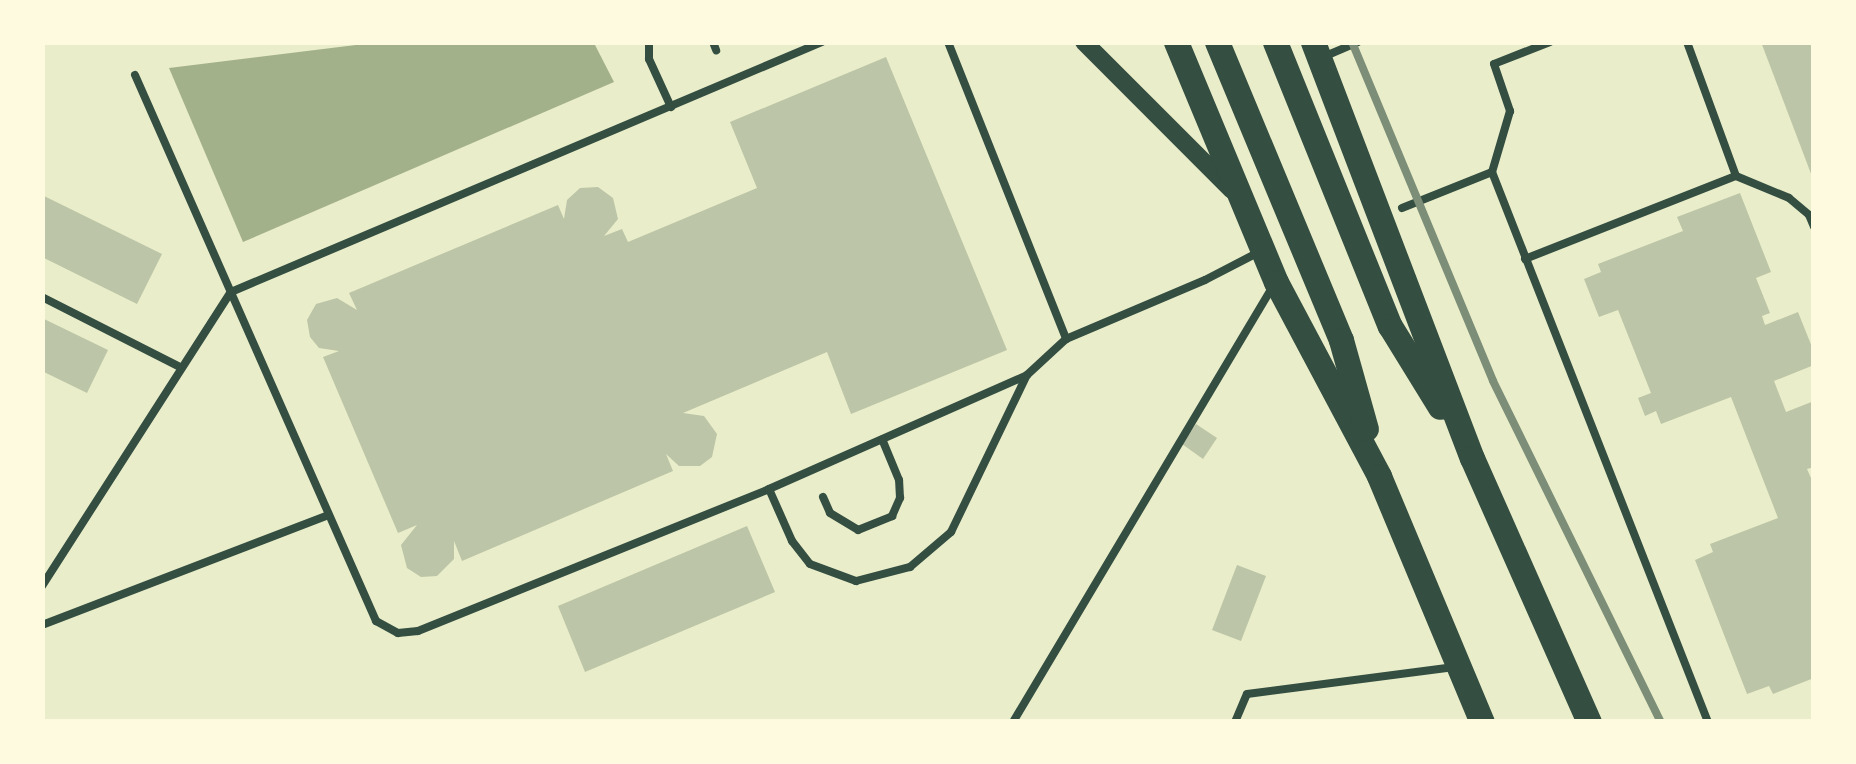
<!DOCTYPE html>
<style>
body{margin:0}
#map{position:relative;width:1856px;height:764px;overflow:hidden;background:#e9edc9;font-family:"Times New Roman",serif}
div>[style]{position:absolute}
.water>*{inset:0;background:#a3b18a}
.building>*{inset:0;background:#bcc5a7}
.service>*{height:8px;margin:-4px;padding:0 4px;transform-origin:4px;border-radius:4px;background:#344e41}
.tertiary>*{height:18px;margin:-9px;padding:0 9px;transform-origin:9px;border-radius:9px;background:#344e41}
.primary>*{height:25px;margin:-12.5px;padding:0 12.5px;transform-origin:12.5px;border-radius:12.5px;background:#344e41}
.rail>*{height:8px;margin:-4px;padding:0 4px;transform-origin:4px;border-radius:4px;background:#7c8e77}
span{translate:-50% -50%;white-space:nowrap;text-align:center;line-height:1.15;-webkit-text-stroke:10px #fefae0;paint-order:stroke}
.frame{position:absolute;inset:0;border:45px solid #fefae0;pointer-events:none}
</style>
<div id="map">
<div class="water">
<div style="clip-path:polygon(372px 43px,594px 43px,614px 82px,243px 242px,169px 68px)"></div>
</div>
<div class="building">
<div style="clip-path:polygon(1761px 42px,1814px 42px,1814px 179px,1813px 179px)"></div>
<div style="clip-path:polygon(886px 57px,1007px 350px,851px 414px,827px 352px,683px 413px,704px 416px,717px 434px,712px 457px,700px 466px,679px 466px,666px 454px,673px 471px,462px 561px,454px 541px,454px 559px,437px 576px,421px 577px,407px 568px,401px 545px,417px 525px,398px 533px,323px 357px,339px 351px,319px 348px,310px 337px,307px 320px,316px 304px,337px 298px,357px 310px,349px 293px,558px 205px,564px 219px,567px 200px,580px 188px,598px 187px,613px 198px,618px 219px,604px 236px,622px 229px,628px 242px,757px 188px,730px 122px)"></div>
<div style="clip-path:polygon(1740px 193px,1771px 272px,1756px 278px,1770px 313px,1762px 316px,1765px 325px,1798px 312px,1814px 352px,1814px 365px,1774px 381px,1786px 412px,1814px 401px,1814px 467px,1807px 469px,1814px 485px,1814px 678px,1773px 694px,1769px 686px,1747px 694px,1695px 560px,1713px 552px,1710px 544px,1778px 518px,1731px 397px,1661px 424px,1656px 411px,1645px 416px,1638px 398px,1651px 393px,1618px 310px,1599px 317px,1584px 279px,1601px 272px,1598px 264px,1683px 231px,1677px 217px)"></div>
<div style="clip-path:polygon(42px 195px,162px 254px,137px 304px,42px 257px)"></div>
<div style="clip-path:polygon(42px 318px,108px 350px,87px 393px,42px 371px)"></div>
<div style="clip-path:polygon(1196px 424px,1217px 438px,1203px 459px,1182px 444px)"></div>
<div style="clip-path:polygon(747px 526px,775px 592px,585px 672px,558px 606px)"></div>
<div style="clip-path:polygon(1237px 565px,1266px 576px,1241px 641px,1212px 630px)"></div>
</div>
<div class="service">
<div style="left:649px;top:42px;width:17px;rotate:90deg"></div>
<div style="left:649px;top:59px;width:53px;rotate:65.4deg"></div>
<div style="left:713px;top:42px;width:9px;rotate:69deg"></div>
<div style="left:948px;top:42px;width:320px;rotate:68.3deg"></div>
<div style="left:1550px;top:42px;width:60px;rotate:158.6deg"></div>
<div style="left:1494px;top:64px;width:50px;rotate:71.2deg"></div>
<div style="left:1510px;top:111px;width:64px;rotate:106.4deg"></div>
<div style="left:1492px;top:172px;width:591px;rotate:68.56deg"></div>
<div style="left:1323px;top:57px;width:38px;rotate:-23deg"></div>
<div style="left:135px;top:75px;width:597px;rotate:66.18deg"></div>
<div style="left:376px;top:621px;width:25px;rotate:29deg"></div>
<div style="left:398px;top:633px;width:20px;rotate:-6deg"></div>
<div style="left:418px;top:631px;width:379px;rotate:-22deg"></div>
<div style="left:769px;top:489px;width:282px;rotate:-23.8deg"></div>
<div style="left:1027px;top:375px;width:53px;rotate:-42.7deg"></div>
<div style="left:1066px;top:339px;width:151px;rotate:-23deg"></div>
<div style="left:1205px;top:280px;width:59px;rotate:-27.4deg"></div>
<div style="left:1736px;top:176px;width:57px;rotate:22.5deg"></div>
<div style="left:1789px;top:198px;width:26px;rotate:40deg"></div>
<div style="left:1809px;top:215px;width:13px;rotate:67deg"></div>
<div style="left:1402px;top:208px;width:97px;rotate:-21.8deg"></div>
<div style="left:1525px;top:259px;width:227px;rotate:-21.5deg"></div>
<div style="left:1736px;top:176px;width:143px;rotate:-110.1deg"></div>
<div style="left:42px;top:297px;width:155px;rotate:26.9deg"></div>
<div style="left:769px;top:489px;width:57px;rotate:66.1deg"></div>
<div style="left:792px;top:541px;width:29px;rotate:52deg"></div>
<div style="left:810px;top:564px;width:49px;rotate:20.3deg"></div>
<div style="left:856px;top:581px;width:56px;rotate:-14.5deg"></div>
<div style="left:910px;top:567px;width:54px;rotate:-40.5deg"></div>
<div style="left:951px;top:532px;width:174px;rotate:-64.2deg"></div>
<div style="left:823px;top:497px;width:17px;rotate:66deg"></div>
<div style="left:830px;top:513px;width:33px;rotate:31deg"></div>
<div style="left:858px;top:530px;width:37px;rotate:-22deg"></div>
<div style="left:892px;top:516px;width:20px;rotate:-66deg"></div>
<div style="left:900px;top:498px;width:18px;rotate:-93deg"></div>
<div style="left:899px;top:480px;width:44px;rotate:-112.5deg"></div>
<div style="left:42px;top:586px;width:350px;rotate:-57.3deg"></div>
<div style="left:231px;top:292px;width:642px;rotate:-22.93deg"></div>
<div style="left:42px;top:625px;width:307px;rotate:-21deg"></div>
<div style="left:1013px;top:722px;width:508px;rotate:-59.19deg"></div>
<div style="left:1235px;top:722px;width:30px;rotate:-67deg"></div>
<div style="left:1247px;top:694px;width:211px;rotate:-7.4deg"></div>
</div>
<div class="tertiary">
<div style="left:1084px;top:42px;width:209px;rotate:45deg"></div>
</div>
<div class="primary">
<div style="left:1176px;top:42px;width:260px;rotate:67.4deg"></div>
<div style="left:1276px;top:282px;width:220px;rotate:62deg"></div>
<div style="left:1379px;top:476px;width:267px;rotate:67.3deg"></div>
<div style="left:1217px;top:42px;width:323px;rotate:67.4deg"></div>
<div style="left:1341px;top:340px;width:92px;rotate:74.3deg"></div>
<div style="left:1275px;top:42px;width:306px;rotate:68deg"></div>
<div style="left:1390px;top:326px;width:95px;rotate:58.3deg"></div>
<div style="left:1313px;top:42px;width:445px;rotate:69.1deg"></div>
<div style="left:1472px;top:458px;width:289px;rotate:66.1deg"></div>
</div>
<div class="rail">
<div style="left:1352px;top:42px;width:367px;rotate:67.4deg"></div>
<div style="left:1493px;top:381px;width:380px;rotate:63.8deg"></div>
</div>
<div class="frame"></div>
</div>
